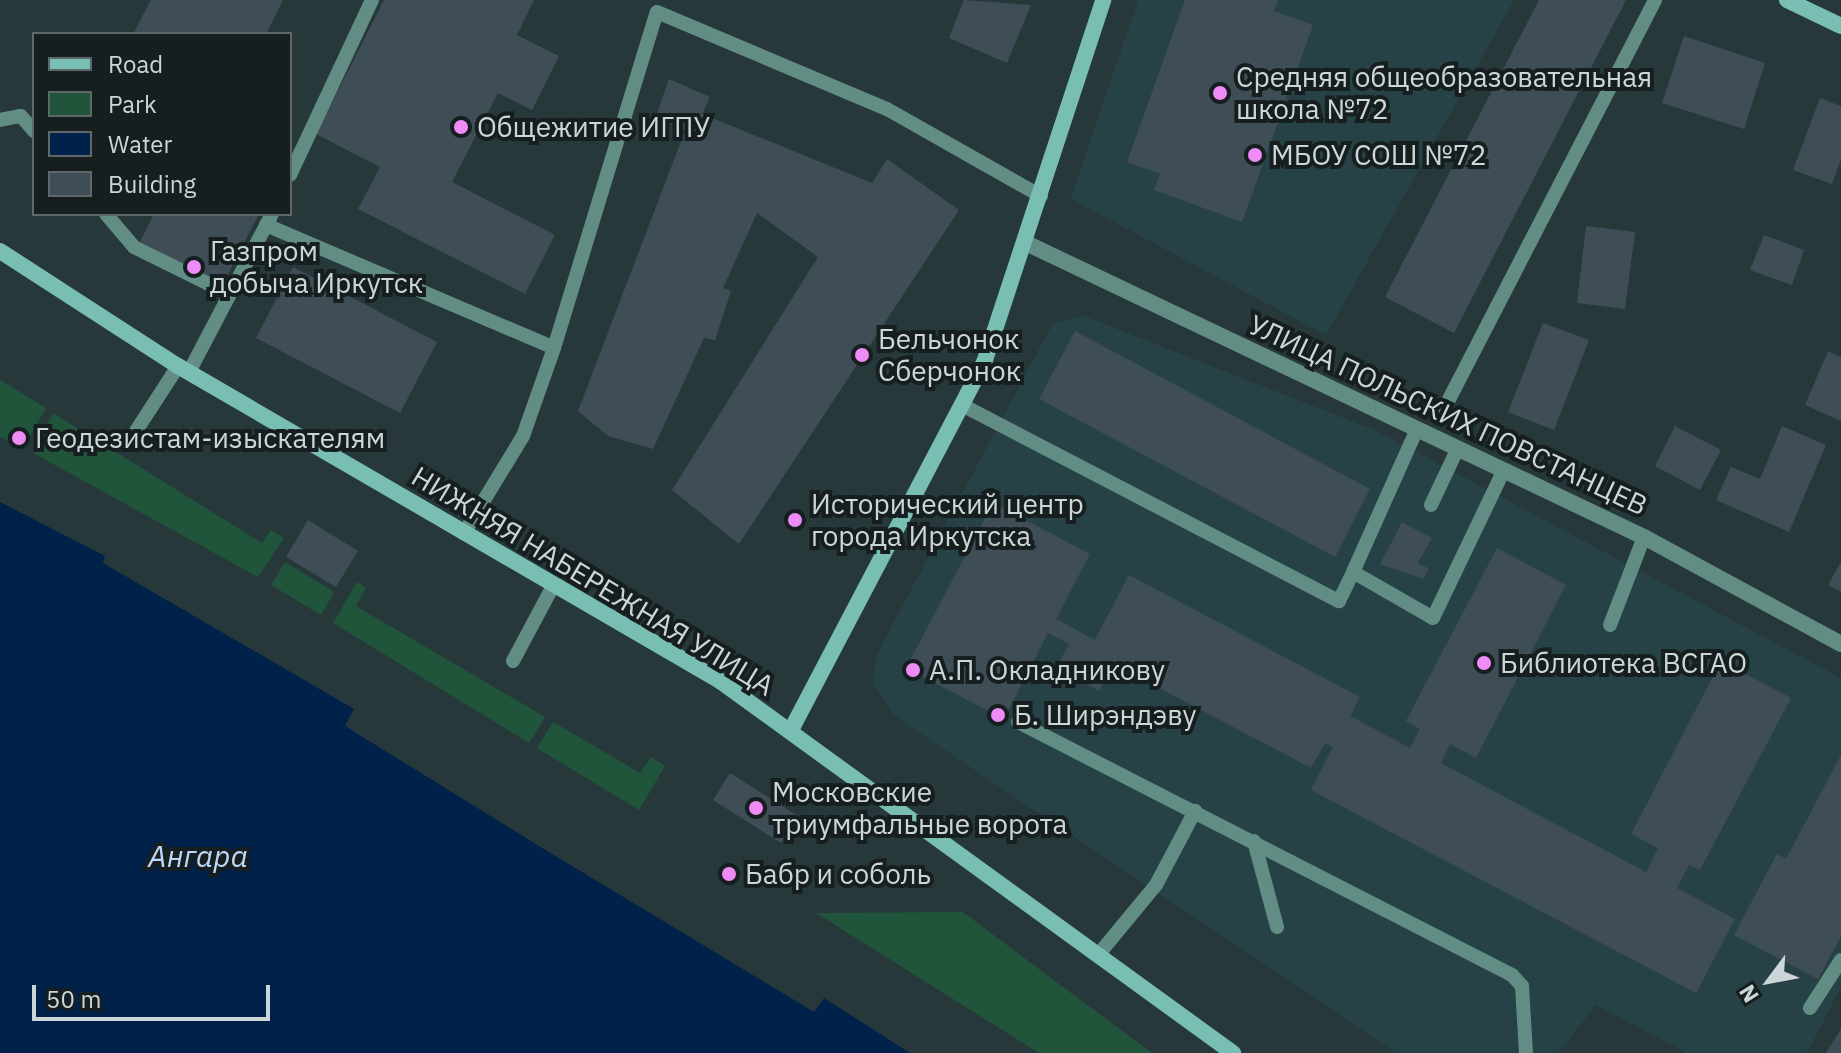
<!DOCTYPE html>
<meta charset="utf-8">
<style>
body{margin:0}
#map{position:relative;width:1841px;height:1053px;overflow:hidden;background:#27383b;font-family:"IBM Plex Sans",sans-serif}
div>[style]{position:absolute}
.built>*{inset:0;background:#274246}
.green>*{inset:0;background:#21553b}
.water>*{inset:0;background:#00224a}
.building>*{inset:0;background:#3f4e56}
.lane>*{height:14px;margin:-7px;padding:0 7px;transform-origin:7px;border-radius:7px;background:#628d85}
.street>*{height:16px;margin:-8px;padding:0 8px;transform-origin:8px;border-radius:8px;background:#628d85}
.secondary>*{height:16px;margin:-8px;padding:0 8px;transform-origin:8px;border-radius:8px;background:#79beb3}
.dots>*{width:22px;height:22px;translate:-50% -50%;box-sizing:border-box;border:4px solid #161e1f;border-radius:50%}
span{translate:-50% -50%;white-space:nowrap;text-align:center;line-height:1.15;-webkit-text-stroke:8px #161e1f;paint-order:stroke}
.poi-label{font-size:28px;color:#ccd6d8}
.left{translate:0 -50%;text-align:left}
.street-label{font-size:28px;color:#ccd6d8}
.water-label{font-size:30px;color:#bcd8f9;font-style:italic}
.legend{position:absolute;left:32px;top:32px;width:260px;height:184px;box-sizing:border-box;background:#161e1f;border:2px solid #5f6869;margin:0;padding:10px 14px;list-style:none;font-size:24px;color:#ccd6d8}
.legend li{display:flex;align-items:center;gap:16px;height:40px}
.legend b{width:40px;border:2px solid #5f6869}
.north{position:absolute;left:1729px;top:941px;width:80px;height:80px;-webkit-text-stroke:6px #161e1f;paint-order:stroke;rotate:238deg;font-size:22px;font-weight:700;line-height:32px;text-align:center;color:#ccd6d8}
.north::after{content:'';display:block;margin:auto;width:28px;height:36px;background:#ccd6d8;clip-path:polygon(50% 0,100% 100%,50% 72%,0 100%)}
.scale{position:absolute;left:32px;top:985px;width:238px;height:36px;box-sizing:border-box;border:4px solid #ccd6d8;border-top:0;padding-left:10px;font-size:24px;line-height:28px;white-space:nowrap;color:#ccd6d8;-webkit-text-stroke:6px #161e1f;paint-order:stroke}
</style>
<div id="map">
<div class="built">
<div style="clip-path:polygon(1138px 0,1514px 0,1326px 335px,1071px 199px)"></div>
<div style="clip-path:polygon(evenodd,1084px 316px,1377px 431px,1841px 678px,1841px 987px,1807px 1053px,1687px 1053px,1596px 1005px,1558px 1053px,1396px 1053px,893px 715px,873px 683px,877px 654px,1053px 323px,1084px 316px,1402px 522px,1432px 538px,1418px 563px,1429px 569px,1423px 579px,1380px 564px,1402px 522px)"></div>
</div>
<div class="green">
<div style="clip-path:polygon(0 380px,46px 408px,23px 448px,0 437px)"></div>
<div style="clip-path:polygon(53px 413px,262px 543px,271px 530px,284px 538px,258px 577px,33px 453px)"></div>
<div style="clip-path:polygon(285px 562px,334px 592px,321px 615px,271px 585px)"></div>
<div style="clip-path:polygon(357px 582px,366px 588px,356px 606px,545px 717px,529px 743px,333px 623px)"></div>
<div style="clip-path:polygon(553px 722px,640px 773px,651px 757px,665px 766px,639px 810px,537px 748px)"></div>
<div style="clip-path:polygon(963px 912px,1063px 987px,1152px 1053px,1039px 1053px,816px 913px)"></div>
</div>
<div class="water">
<div style="clip-path:polygon(0 502px,105px 556px,103px 563px,354px 709px,345px 726px,544px 849px,814px 1012px,824px 998px,910px 1053px,0 1053px)"></div>
</div>
<div class="building">
<div style="clip-path:polygon(151px 0,283px 0,266px 34px,133px 34px)"></div>
<div style="clip-path:polygon(384px 0,534px 0,517px 35px,559px 56px,532px 110px,498px 93px,452px 182px,555px 235px,525px 294px,358px 209px,380px 167px,316px 134px)"></div>
<div style="clip-path:polygon(964px 0,1031px 5px,1007px 63px,949px 38px)"></div>
<div style="clip-path:polygon(1185px 0,1278px 0,1274px 11px,1313px 25px,1242px 222px,1154px 190px,1160px 174px,1127px 162px)"></div>
<div style="clip-path:polygon(1539px 0,1626px 0,1454px 333px,1385px 297px)"></div>
<div style="clip-path:polygon(1684px 36px,1765px 63px,1744px 129px,1662px 103px)"></div>
<div style="clip-path:polygon(669px 79px,710px 97px,702px 114px,872px 183px,887px 159px,959px 210px,739px 544px,672px 490px,818px 257px,757px 213px,723px 288px,731px 291px,715px 340px,704px 338px,653px 449px,608px 436px,578px 411px,685px 131px,656px 116px)"></div>
<div style="clip-path:polygon(1820px 98px,1841px 106px,1841px 159px,1832px 184px,1793px 170px)"></div>
<div style="clip-path:polygon(154px 214px,259px 214px,223px 284px,140px 242px)"></div>
<div style="clip-path:polygon(1586px 226px,1635px 232px,1625px 309px,1577px 303px)"></div>
<div style="clip-path:polygon(1764px 235px,1804px 250px,1792px 285px,1750px 270px)"></div>
<div style="clip-path:polygon(293px 267px,437px 342px,400px 413px,256px 338px)"></div>
<div style="clip-path:polygon(1543px 323px,1589px 340px,1554px 430px,1508px 412px)"></div>
<div style="clip-path:polygon(1075px 331px,1370px 489px,1335px 557px,1039px 399px)"></div>
<div style="clip-path:polygon(1828px 351px,1841px 357px,1841px 421px,1805px 405px)"></div>
<div style="clip-path:polygon(1675px 426px,1721px 450px,1700px 490px,1655px 466px)"></div>
<div style="clip-path:polygon(1782px 426px,1826px 445px,1789px 532px,1716px 500px,1731px 467px,1760px 479px)"></div>
<div style="clip-path:polygon(993px 503px,1090px 554px,1056px 619px,1095px 640px,1129px 575px,1360px 697px,1350px 716px,1410px 748px,1420px 729px,1406px 721px,1497px 548px,1566px 585px,1476px 758px,1450px 744px,1441px 763px,1646px 872px,1658px 848px,1631px 834px,1721px 661px,1791px 698px,1700px 870px,1689px 865px,1677px 888px,1735px 919px,1696px 993px,1311px 790px,1333px 747px,1325px 743px,1311px 768px,1114px 664px,1099px 691px,1056px 668px,1069px 644px,1048px 633px,1004px 719px,906px 668px)"></div>
<div style="clip-path:polygon(308px 520px,358px 551px,336px 587px,286px 557px)"></div>
<div style="clip-path:polygon(1402px 522px,1432px 538px,1418px 563px,1429px 569px,1423px 579px,1380px 564px)"></div>
<div style="clip-path:polygon(1841px 562px,1841px 592px,1828px 585px)"></div>
<div style="clip-path:polygon(1841px 755px,1841px 936px,1818px 979px,1734px 935px,1777px 854px,1786px 859px)"></div>
<div style="clip-path:polygon(730px 773px,798px 816px,781px 843px,713px 800px)"></div>
<div style="clip-path:polygon(1841px 1029px,1841px 1053px,1826px 1053px)"></div>
</div>
<div class="lane">
<div style="left:0;top:120px;width:21px;rotate:-11deg"></div>
<div style="left:21px;top:116px;width:20px;rotate:49deg"></div>
<div style="left:290px;top:175px;width:193px;rotate:-64.9deg"></div>
<div style="left:106px;top:214px;width:43px;rotate:49.7deg"></div>
<div style="left:134px;top:247px;width:106px;rotate:26.3deg"></div>
<div style="left:266px;top:225px;width:313px;rotate:23.1deg"></div>
<div style="left:554px;top:348px;width:93px;rotate:109.4deg"></div>
<div style="left:523px;top:436px;width:114px;rotate:121.3deg"></div>
<div style="left:554px;top:348px;width:351px;rotate:-73deg"></div>
<div style="left:657px;top:12px;width:250px;rotate:22.9deg"></div>
<div style="left:887px;top:109px;width:177px;rotate:29.5deg"></div>
<div style="left:189px;top:372px;width:178px;rotate:-62.3deg"></div>
<div style="left:962px;top:405px;width:425px;rotate:27.5deg"></div>
<div style="left:1339px;top:601px;width:32px;rotate:-64deg"></div>
<div style="left:1444px;top:409px;width:460px;rotate:-62.7deg"></div>
<div style="left:1417px;top:429px;width:157px;rotate:114.1deg"></div>
<div style="left:1353px;top:572px;width:92px;rotate:29.9deg"></div>
<div style="left:1433px;top:618px;width:164px;rotate:-64.4deg"></div>
<div style="left:136px;top:431px;width:77px;rotate:-57.1deg"></div>
<div style="left:1431px;top:505px;width:63px;rotate:-64.7deg"></div>
<div style="left:1610px;top:625px;width:94px;rotate:-68.9deg"></div>
<div style="left:513px;top:661px;width:85px;rotate:-61.9deg"></div>
<div style="left:1018px;top:722px;width:555px;rotate:27.12deg"></div>
<div style="left:1512px;top:975px;width:15px;rotate:48deg"></div>
<div style="left:1522px;top:986px;width:67px;rotate:86.6deg"></div>
<div style="left:1254px;top:841px;width:89px;rotate:75deg"></div>
<div style="left:1098px;top:955px;width:91px;rotate:-50.4deg"></div>
<div style="left:1156px;top:885px;width:84px;rotate:-62.2deg"></div>
<div style="left:1810px;top:1008px;width:57px;rotate:-57.1deg"></div>
</div>
<div class="street">
<div style="left:1028px;top:244px;width:682px;rotate:25.44deg"></div>
<div style="left:1644px;top:537px;width:224px;rotate:28.5deg"></div>
</div>
<div class="secondary">
<div style="left:1787px;top:0;width:60px;rotate:25.7deg"></div>
<div style="left:0;top:251px;width:212px;rotate:32.9deg"></div>
<div style="left:178px;top:366px;width:627px;rotate:30.16deg"></div>
<div style="left:720px;top:681px;width:634px;rotate:35.95deg"></div>
<div style="left:791px;top:730px;width:415px;rotate:-62.3deg"></div>
<div style="left:984px;top:363px;width:382px;rotate:-71.8deg"></div>
</div>
<div class="dots">
<div style="left:1220px;top:93px;background:#ef8bf6"></div>
<div style="left:461px;top:127px;background:#ef8bf6"></div>
<div style="left:1255px;top:155px;background:#ef8bf6"></div>
<div style="left:194px;top:267px;background:#ef8bf6"></div>
<div style="left:862px;top:355px;background:#ef8bf6"></div>
<div style="left:19px;top:438px;background:#ef8bf6"></div>
<div style="left:795px;top:520px;background:#ef8bf6"></div>
<div style="left:1484px;top:663px;background:#ef8bf6"></div>
<div style="left:913px;top:670px;background:#ef8bf6"></div>
<div style="left:998px;top:715px;background:#ef8bf6"></div>
<div style="left:756px;top:808px;background:#ef8bf6"></div>
<div style="left:729px;top:874px;background:#ef8bf6"></div>
</div>
<div class="poi-label">
<span class="left" style="left:1236px;top:93px">Средняя общеобразовательная<br>школа №72</span>
<span class="left" style="left:477px;top:127px">Общежитие ИГПУ</span>
<span class="left" style="left:1271px;top:155px">МБОУ СОШ №72</span>
<span class="left" style="left:210px;top:267px">Газпром<br>добыча Иркутск</span>
<span class="left" style="left:878px;top:355px">Бельчонок<br>Сберчонок</span>
<span class="left" style="left:35px;top:438px">Геодезистам-изыскателям</span>
<span class="left" style="left:811px;top:520px">Исторический центр<br>города Иркутска</span>
<span class="left" style="left:1500px;top:663px">Библиотека ВСГАО</span>
<span class="left" style="left:929px;top:670px">А.П. Окладникову</span>
<span class="left" style="left:1014px;top:715px">Б. Ширэндэву</span>
<span class="left" style="left:772px;top:808px">Московские<br>триумфальные ворота</span>
<span class="left" style="left:745px;top:874px">Бабр и соболь</span>
</div>
<div class="street-label">
<span style="left:1448px;top:415px;rotate:25deg">УЛИЦА ПОЛЬСКИХ ПОВСТАНЦЕВ</span>
<span style="left:593px;top:581px;rotate:31deg">НИЖНЯЯ НАБЕРЕЖНАЯ УЛИЦА</span>
</div>
<div class="water-label">
<span style="left:198px;top:856px">Ангара</span>
</div>
<ul class="legend">
<li><b style="height:10px;background:#79beb3"></b>Road</li>
<li><b style="height:22px;background:#21553b"></b>Park</li>
<li><b style="height:22px;background:#00224a"></b>Water</li>
<li><b style="height:22px;background:#3f4e56"></b>Building</li>
</ul>
<div class="north">N</div>
<div class="scale">50 m</div>
</div>
